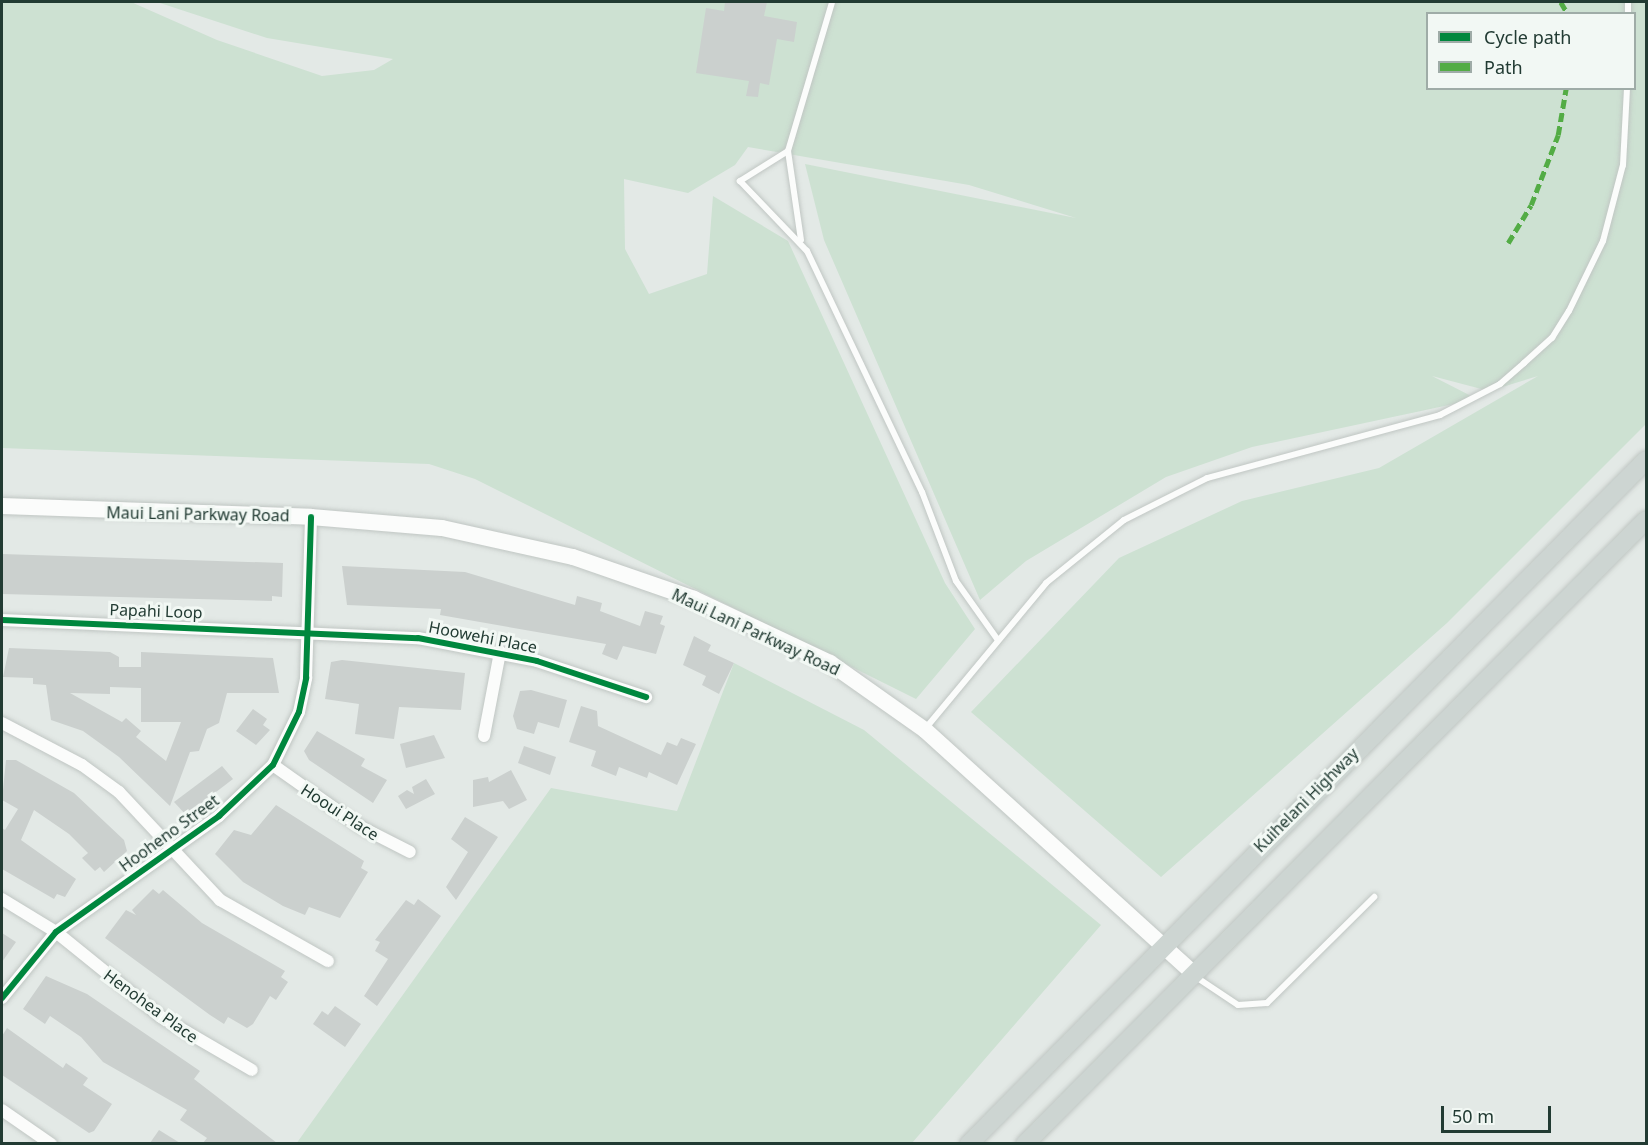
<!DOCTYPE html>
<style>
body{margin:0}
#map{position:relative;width:1648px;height:1145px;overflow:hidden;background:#e3e9e6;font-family:"Noto Sans",sans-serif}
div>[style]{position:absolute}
.green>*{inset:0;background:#cde1d2}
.building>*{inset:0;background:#cbd0ce}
.roads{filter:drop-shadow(0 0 2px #c0c6c3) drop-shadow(0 0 2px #c0c6c3)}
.lane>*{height:6px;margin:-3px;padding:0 3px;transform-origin:3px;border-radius:3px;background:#fbfcfb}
.street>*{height:12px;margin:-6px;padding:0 6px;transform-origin:6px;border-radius:6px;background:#fbfcfb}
.secondary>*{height:16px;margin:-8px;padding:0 8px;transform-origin:8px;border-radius:8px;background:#fbfcfb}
.primary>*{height:18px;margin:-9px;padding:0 9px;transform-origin:9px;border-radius:9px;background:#cdd5d2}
.quiet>*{height:4.5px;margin-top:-2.25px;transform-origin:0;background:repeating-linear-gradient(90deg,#53ac45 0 9px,transparent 0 13.5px)}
.cycleway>*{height:6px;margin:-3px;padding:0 3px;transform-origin:3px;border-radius:3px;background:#00873e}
span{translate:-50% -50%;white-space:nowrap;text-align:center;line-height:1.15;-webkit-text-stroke:6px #f2f8f4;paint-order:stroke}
.street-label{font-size:16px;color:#223b33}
.frame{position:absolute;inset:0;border:3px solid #223b33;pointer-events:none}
.legend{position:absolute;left:1426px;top:12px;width:210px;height:78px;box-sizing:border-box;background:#f2f8f4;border:2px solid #9faca7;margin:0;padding:8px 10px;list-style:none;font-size:18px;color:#223b33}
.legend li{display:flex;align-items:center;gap:12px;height:30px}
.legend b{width:30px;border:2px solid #9faca7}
.scale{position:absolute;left:1441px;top:1106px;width:110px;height:27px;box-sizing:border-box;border:3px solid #223b33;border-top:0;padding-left:8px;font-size:18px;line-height:21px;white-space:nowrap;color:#223b33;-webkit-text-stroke:4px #f2f8f4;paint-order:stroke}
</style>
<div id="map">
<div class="green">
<div style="clip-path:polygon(evenodd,2px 2px,131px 2px,217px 40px,322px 76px,374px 70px,393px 59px,267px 38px,157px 2px,1646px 2px,1646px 424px,1447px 623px,1161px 877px,971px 712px,1119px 558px,1242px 501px,1379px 468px,1538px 376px,1489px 391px,1432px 376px,1477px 399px,1252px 447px,1166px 477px,1026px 561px,980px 600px,824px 240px,805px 164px,1076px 218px,969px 185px,748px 147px,735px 165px,688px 193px,624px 179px,625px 249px,649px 294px,707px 274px,713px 196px,788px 241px,945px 583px,975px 629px,916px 699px,475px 479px,429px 464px,2px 448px,2px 2px,1428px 14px,1634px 14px,1634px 88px,1428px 88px,1428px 14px)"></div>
<div style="clip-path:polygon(734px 663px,864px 730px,1101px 925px,912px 1143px,296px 1144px,551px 788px,677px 811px)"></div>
</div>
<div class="building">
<div style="clip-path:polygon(725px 2px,767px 2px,764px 16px,797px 22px,794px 42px,777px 39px,769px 85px,760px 83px,758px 97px,746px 96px,749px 81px,696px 73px,706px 8px,724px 11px)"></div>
<div style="clip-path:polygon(2px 554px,283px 563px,282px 597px,272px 596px,272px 601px,2px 594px)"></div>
<div style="clip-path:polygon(342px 566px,465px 572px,575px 605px,577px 596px,602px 603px,600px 611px,640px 626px,645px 611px,663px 616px,660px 624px,665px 626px,656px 654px,623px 646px,617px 660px,602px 654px,606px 644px,440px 615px,441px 609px,347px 605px)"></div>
<div style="clip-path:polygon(694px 636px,711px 645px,708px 651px,734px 663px,719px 694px,702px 685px,706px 676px,683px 665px)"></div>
<div style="clip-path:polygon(evenodd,9px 648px,110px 652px,119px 657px,119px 667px,141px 667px,141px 652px,273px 658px,279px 693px,227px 693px,219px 723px,207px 729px,199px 751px,190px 752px,170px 806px,119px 757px,83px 731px,51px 720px,46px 685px,33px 684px,33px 678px,3px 677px,9px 648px,110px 687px,141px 688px,141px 722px,181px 722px,166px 761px,136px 737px,141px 731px,126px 718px,122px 722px,70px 693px,110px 694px,110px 687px)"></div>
<div style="clip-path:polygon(342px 660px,465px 673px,461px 710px,399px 707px,394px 739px,355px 734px,359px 704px,325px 699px,331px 662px)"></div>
<div style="clip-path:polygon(531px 690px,567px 700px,559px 728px,538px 722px,534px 734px,517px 729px,513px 716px,520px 691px)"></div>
<div style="clip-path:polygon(581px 706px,597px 711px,598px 726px,661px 755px,667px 742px,677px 746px,681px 738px,696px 744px,677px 785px,649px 772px,647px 778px,619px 767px,616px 776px,591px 766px,596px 751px,569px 742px)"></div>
<div style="clip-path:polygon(253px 709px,267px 719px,263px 725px,270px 730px,256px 745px,236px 731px)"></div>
<div style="clip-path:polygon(317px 731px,365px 759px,361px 766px,387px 780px,373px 803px,309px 760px,304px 751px)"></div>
<div style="clip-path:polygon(434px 735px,445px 758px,406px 768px,400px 744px)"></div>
<div style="clip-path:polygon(524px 746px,556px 757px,550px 775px,518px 763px)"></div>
<div style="clip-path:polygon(6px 760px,16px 760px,74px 793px,124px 840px,127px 851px,104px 872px,100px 867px,95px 871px,82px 858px,88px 853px,69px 834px,34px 810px,21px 840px,76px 879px,65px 897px,57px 894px,54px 899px,2px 869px,2px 828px,5px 830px,18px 809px,2px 800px)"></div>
<div style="clip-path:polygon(222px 766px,233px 779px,186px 815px,174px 802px)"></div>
<div style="clip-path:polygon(511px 770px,527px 800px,509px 809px,503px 801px,473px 807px,473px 780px,488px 777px,489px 782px)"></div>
<div style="clip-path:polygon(426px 779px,435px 794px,406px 809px,398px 796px,407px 790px,414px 794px,412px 787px)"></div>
<div style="clip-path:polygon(276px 805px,364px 861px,361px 868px,368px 872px,340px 918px,309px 907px,305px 915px,283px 906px,243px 882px,215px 854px,234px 830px,251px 835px)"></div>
<div style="clip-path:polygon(465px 817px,498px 837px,456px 900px,446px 887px,468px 852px,451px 839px)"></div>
<div style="clip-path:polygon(153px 889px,159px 894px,163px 890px,202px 923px,285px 971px,281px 977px,288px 982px,276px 1000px,270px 996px,253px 1024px,247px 1028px,228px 1017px,224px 1024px,210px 1015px,105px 938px,126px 910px,136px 915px,132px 910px)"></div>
<div style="clip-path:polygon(418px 899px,441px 916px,377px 1006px,364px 996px,388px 959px,375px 951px,380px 942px,375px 940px,406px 900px,414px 905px)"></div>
<div style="clip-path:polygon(2px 933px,16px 942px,2px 962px)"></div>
<div style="clip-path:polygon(46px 976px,87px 994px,200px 1071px,194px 1079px,277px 1143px,203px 1143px,207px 1138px,180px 1120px,187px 1110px,103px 1062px,81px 1037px,50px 1016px,45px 1024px,23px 1009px)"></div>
<div style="clip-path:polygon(335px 1006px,361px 1024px,345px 1047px,313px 1024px,322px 1011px,328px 1015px)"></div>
<div style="clip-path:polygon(7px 1028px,63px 1068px,66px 1063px,88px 1078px,83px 1085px,112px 1104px,94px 1131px,89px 1133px,2px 1075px,2px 1036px)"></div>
<div style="clip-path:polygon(159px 1130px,180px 1143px,150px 1143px)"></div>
</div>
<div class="roads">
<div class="lane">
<div style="left:1628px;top:14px;width:12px;rotate:-90deg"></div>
<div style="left:788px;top:151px;width:57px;rotate:148deg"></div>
<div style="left:740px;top:181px;width:97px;rotate:46.3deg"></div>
<div style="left:807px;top:251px;width:267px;rotate:64.5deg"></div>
<div style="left:922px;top:492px;width:95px;rotate:69.1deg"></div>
<div style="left:956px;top:581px;width:72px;rotate:54.6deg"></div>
<div style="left:801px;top:240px;width:90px;rotate:-98.3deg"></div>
<div style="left:788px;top:151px;width:155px;rotate:-73.5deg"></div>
<div style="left:925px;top:729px;width:190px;rotate:-50.3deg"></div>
<div style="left:1046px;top:583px;width:100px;rotate:-38.9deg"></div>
<div style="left:1124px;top:520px;width:93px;rotate:-26.8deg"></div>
<div style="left:1207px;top:478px;width:241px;rotate:-15.1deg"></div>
<div style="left:1440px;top:415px;width:68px;rotate:-27.3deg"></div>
<div style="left:1500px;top:384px;width:32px;rotate:-41deg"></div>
<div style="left:1524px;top:363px;width:38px;rotate:-42deg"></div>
<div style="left:1552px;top:338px;width:32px;rotate:-58deg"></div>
<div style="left:1569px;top:311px;width:78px;rotate:-64.1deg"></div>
<div style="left:1603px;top:241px;width:79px;rotate:-75.3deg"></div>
<div style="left:1623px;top:165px;width:77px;rotate:-87deg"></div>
<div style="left:1196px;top:977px;width:50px;rotate:33.7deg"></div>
<div style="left:1238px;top:1005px;width:29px;rotate:-4deg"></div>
<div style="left:1267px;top:1003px;width:151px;rotate:-44.7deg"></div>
</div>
<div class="street">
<div style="left:2px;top:620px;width:416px;rotate:2.5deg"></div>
<div style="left:418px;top:638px;width:121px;rotate:10.9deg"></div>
<div style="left:537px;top:661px;width:115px;rotate:18.3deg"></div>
<div style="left:2px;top:723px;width:90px;rotate:27.7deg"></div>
<div style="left:82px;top:765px;width:46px;rotate:36.1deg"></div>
<div style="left:119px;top:792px;width:148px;rotate:46.9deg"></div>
<div style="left:220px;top:900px;width:124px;rotate:29.5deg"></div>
<div style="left:484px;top:736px;width:86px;rotate:-79.2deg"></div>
<div style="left:273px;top:765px;width:105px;rotate:35.3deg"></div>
<div style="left:359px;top:826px;width:57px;rotate:27deg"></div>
<div style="left:2px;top:899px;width:63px;rotate:31.4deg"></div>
<div style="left:56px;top:932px;width:135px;rotate:39deg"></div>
<div style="left:161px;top:1017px;width:105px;rotate:30.2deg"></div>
<div style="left:2px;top:998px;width:85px;rotate:-50.7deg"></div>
<div style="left:56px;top:932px;width:200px;rotate:-35.4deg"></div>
<div style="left:219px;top:816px;width:74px;rotate:-43.4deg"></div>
<div style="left:273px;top:765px;width:59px;rotate:-63.9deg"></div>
<div style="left:299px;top:712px;width:35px;rotate:-78deg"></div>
<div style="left:306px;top:678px;width:161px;rotate:-88.2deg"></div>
<div style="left:2px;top:1110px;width:60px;rotate:34.8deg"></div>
</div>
<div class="secondary">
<div style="left:2px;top:506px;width:309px;rotate:2deg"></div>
<div style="left:311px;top:517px;width:131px;rotate:4.8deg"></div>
<div style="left:442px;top:528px;width:134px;rotate:12.5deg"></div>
<div style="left:573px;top:557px;width:128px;rotate:19.1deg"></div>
<div style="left:694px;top:599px;width:150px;rotate:25.2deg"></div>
<div style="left:830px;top:663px;width:116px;rotate:35.2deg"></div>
<div style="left:925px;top:730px;width:360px;rotate:42.2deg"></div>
</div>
<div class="primary">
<div style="left:969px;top:1144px;width:962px;rotate:-45.29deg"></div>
<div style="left:1025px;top:1144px;width:880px;rotate:-45.14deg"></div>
</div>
</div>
<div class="quiet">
<div style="left:1561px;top:2px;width:14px;rotate:60deg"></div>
<div style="left:1508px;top:243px;width:44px;rotate:-58.8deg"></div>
<div style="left:1531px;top:205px;width:75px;rotate:-68.9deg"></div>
<div style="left:1558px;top:135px;width:48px;rotate:-80.3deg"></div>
</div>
<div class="cycleway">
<div style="left:2px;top:620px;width:416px;rotate:2.5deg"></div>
<div style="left:418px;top:638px;width:121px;rotate:10.9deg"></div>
<div style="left:537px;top:661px;width:115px;rotate:18.3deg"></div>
<div style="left:2px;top:998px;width:85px;rotate:-50.7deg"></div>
<div style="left:56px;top:932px;width:200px;rotate:-35.4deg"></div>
<div style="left:219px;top:816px;width:74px;rotate:-43.4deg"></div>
<div style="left:273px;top:765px;width:59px;rotate:-63.9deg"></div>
<div style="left:299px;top:712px;width:35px;rotate:-78deg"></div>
<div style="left:306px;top:678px;width:161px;rotate:-88.2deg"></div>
</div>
<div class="street-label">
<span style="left:198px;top:514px;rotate:1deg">Maui Lani Parkway Road</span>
<span style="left:156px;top:611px;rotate:2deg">Papahi Loop</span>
<span style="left:756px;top:632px;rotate:25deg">Maui Lani Parkway Road</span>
<span style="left:483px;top:637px;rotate:11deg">Hoowehi Place</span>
<span style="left:1306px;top:800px;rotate:-45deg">Kuihelani Highway</span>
<span style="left:340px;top:812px;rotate:33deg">Hooui Place</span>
<span style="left:169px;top:833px;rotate:-36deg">Hooheno Street</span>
<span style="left:151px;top:1006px;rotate:36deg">Henohea Place</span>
</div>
<div class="frame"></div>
<ul class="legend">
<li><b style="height:8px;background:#00873e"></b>Cycle path</li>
<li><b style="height:8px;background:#53ac45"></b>Path</li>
</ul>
<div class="scale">50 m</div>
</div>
